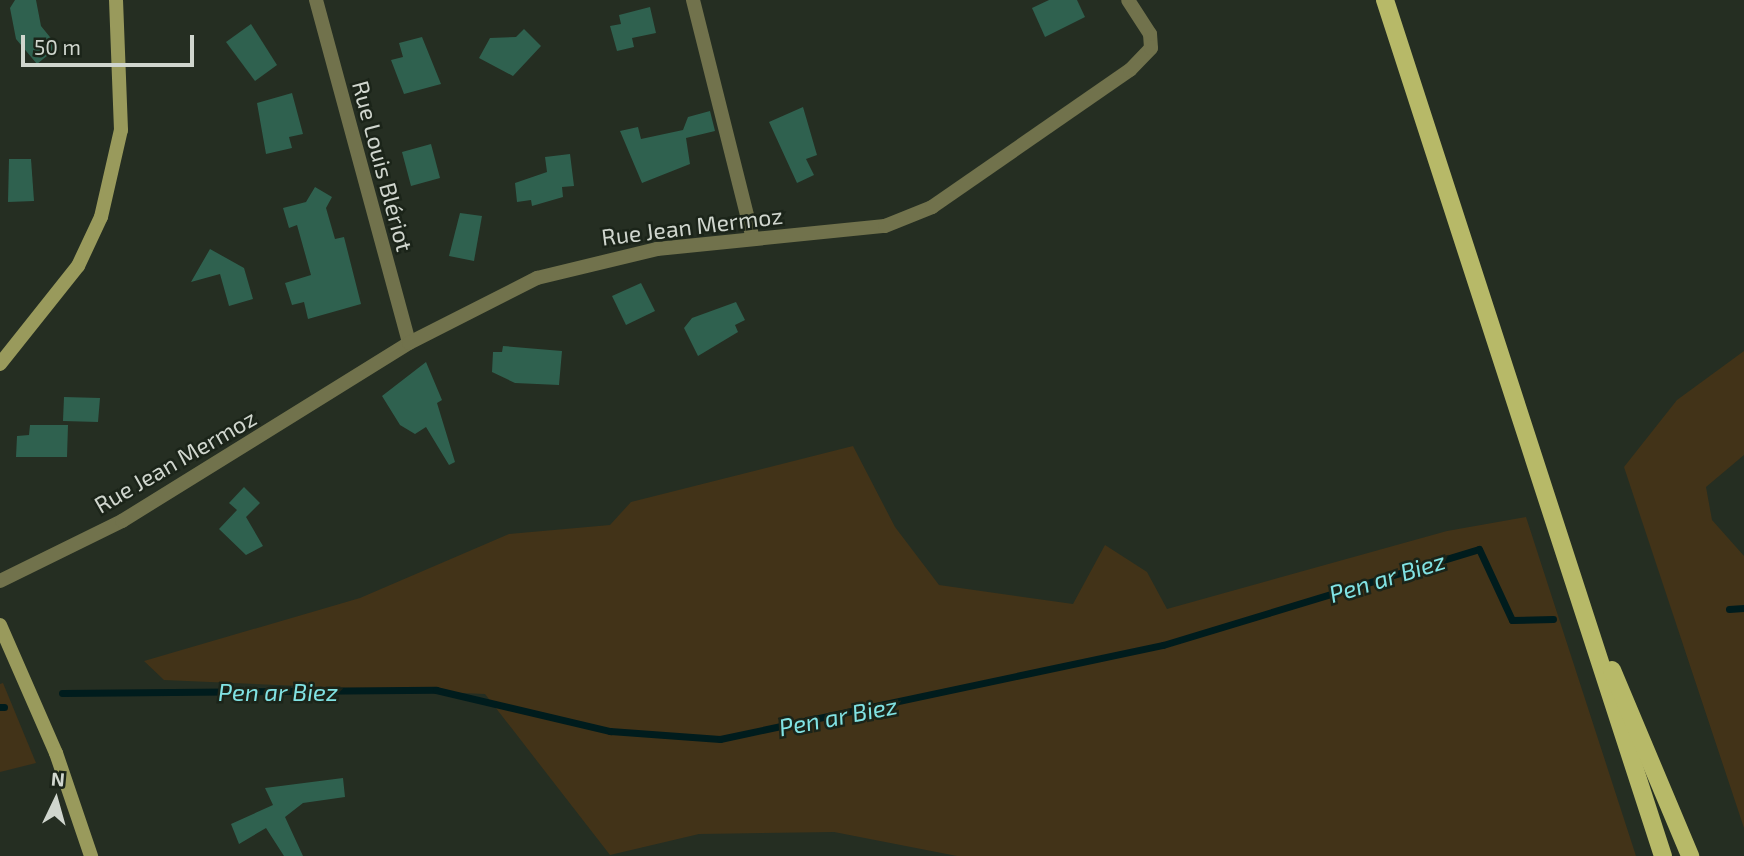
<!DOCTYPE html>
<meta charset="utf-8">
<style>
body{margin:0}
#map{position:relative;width:1744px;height:856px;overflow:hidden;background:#252e22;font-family:"Exo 2",sans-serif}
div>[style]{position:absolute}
.green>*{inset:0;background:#423318}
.stream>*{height:7px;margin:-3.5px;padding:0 3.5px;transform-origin:3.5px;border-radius:3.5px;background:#001c1d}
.building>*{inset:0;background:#2f614f}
.street>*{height:14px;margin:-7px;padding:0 7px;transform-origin:7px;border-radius:7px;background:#71724c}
.secondary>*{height:14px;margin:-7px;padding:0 7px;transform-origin:7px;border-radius:7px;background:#999a5c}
.primary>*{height:18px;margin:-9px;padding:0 9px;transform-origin:9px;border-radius:9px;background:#b7b968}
span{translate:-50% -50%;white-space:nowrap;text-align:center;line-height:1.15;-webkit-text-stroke:5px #1b2419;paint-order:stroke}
.street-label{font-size:23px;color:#d0d6ce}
.water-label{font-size:24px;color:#81e3e4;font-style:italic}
.north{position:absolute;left:21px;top:765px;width:70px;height:70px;-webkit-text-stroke:5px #1b2419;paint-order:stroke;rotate:5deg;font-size:19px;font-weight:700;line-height:28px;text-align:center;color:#d0d6ce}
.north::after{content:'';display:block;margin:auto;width:24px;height:32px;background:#d0d6ce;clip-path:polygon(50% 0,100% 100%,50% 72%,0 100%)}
.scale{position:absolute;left:21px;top:35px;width:173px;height:32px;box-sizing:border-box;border:4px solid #d0d6ce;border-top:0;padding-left:9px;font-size:21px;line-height:24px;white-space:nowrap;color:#d0d6ce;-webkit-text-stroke:5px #1b2419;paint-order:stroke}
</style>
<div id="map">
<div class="green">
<div style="clip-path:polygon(1744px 351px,1744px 455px,1706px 487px,1712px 520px,1744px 556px,1744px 828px,1624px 467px,1677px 400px)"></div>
<div style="clip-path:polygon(853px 446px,895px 527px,939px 585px,1073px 604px,1105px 545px,1147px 572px,1167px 609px,1447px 531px,1526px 517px,1636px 856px,957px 856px,834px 832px,699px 834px,610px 855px,485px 694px,164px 680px,144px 661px,360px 598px,509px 534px,610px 525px,631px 502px)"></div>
<div style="clip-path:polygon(3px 683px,36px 763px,0 772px,0 684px)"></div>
</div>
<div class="stream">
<div style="left:1729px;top:609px;width:15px;rotate:-4deg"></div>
<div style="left:62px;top:693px;width:374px;rotate:-0.5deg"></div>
<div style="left:436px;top:690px;width:179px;rotate:13.3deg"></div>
<div style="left:610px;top:731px;width:110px;rotate:4.2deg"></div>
<div style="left:720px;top:739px;width:453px;rotate:-12deg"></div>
<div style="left:1163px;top:645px;width:330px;rotate:-16.9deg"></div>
<div style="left:1479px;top:549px;width:78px;rotate:65.1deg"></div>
<div style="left:1512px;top:620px;width:41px;rotate:-1.4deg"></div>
<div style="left:0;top:707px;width:4px"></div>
</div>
<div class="building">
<div style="clip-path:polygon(15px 0,36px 0,41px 26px,58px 47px,37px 64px,16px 39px,10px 8px)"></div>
<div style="clip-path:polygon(1049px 0,1077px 0,1085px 17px,1045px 37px,1032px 8px)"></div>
<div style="clip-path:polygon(650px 7px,656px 33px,632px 38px,634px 47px,617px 51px,610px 26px,621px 24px,619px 15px)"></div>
<div style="clip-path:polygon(251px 24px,277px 65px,255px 81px,226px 42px)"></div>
<div style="clip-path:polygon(524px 29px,541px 46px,513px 76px,479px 58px,490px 38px,516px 37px)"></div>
<div style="clip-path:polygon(422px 37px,441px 84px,404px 94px,391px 60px,403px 57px,399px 43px)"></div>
<div style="clip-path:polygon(292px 93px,303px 134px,289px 137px,292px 148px,266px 154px,257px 103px)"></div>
<div style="clip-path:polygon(803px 107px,817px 155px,806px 159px,814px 175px,797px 183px,769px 122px)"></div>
<div style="clip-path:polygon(710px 111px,715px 131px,686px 138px,690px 164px,642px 183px,620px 131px,638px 127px,641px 139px,683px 130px,688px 117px)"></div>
<div style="clip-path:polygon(431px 144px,440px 178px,411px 186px,402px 152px)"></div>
<div style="clip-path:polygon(570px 154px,574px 186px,562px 187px,563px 197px,532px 206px,531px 200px,517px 202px,515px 183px,547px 172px,545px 157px)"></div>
<div style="clip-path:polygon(9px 159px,31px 159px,34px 201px,8px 202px)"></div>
<div style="clip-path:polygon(315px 187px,332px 197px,326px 208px,335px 239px,344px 237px,361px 304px,308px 319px,304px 302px,292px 305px,285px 283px,311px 275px,297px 225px,289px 228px,283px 208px,306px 202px)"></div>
<div style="clip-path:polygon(460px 213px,482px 216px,474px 261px,449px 256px)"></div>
<div style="clip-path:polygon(210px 249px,244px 268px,253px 299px,229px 306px,220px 274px,191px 282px)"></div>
<div style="clip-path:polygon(641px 283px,655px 311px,626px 325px,612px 296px)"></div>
<div style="clip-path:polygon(736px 302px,745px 320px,735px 325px,738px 332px,698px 356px,684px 328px,692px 318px)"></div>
<div style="clip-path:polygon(503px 346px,562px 351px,559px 385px,515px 383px,492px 372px,493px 352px,502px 352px)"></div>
<div style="clip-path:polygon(426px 362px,442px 400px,437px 403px,455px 462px,449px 465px,426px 427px,415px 434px,400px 425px,382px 396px)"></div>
<div style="clip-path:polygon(64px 397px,100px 398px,98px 422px,63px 421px)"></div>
<div style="clip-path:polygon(30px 425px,68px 425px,67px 457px,16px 457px,17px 436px,29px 435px)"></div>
<div style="clip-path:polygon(244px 487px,260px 503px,246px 517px,263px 546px,246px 555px,219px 529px,237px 510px,229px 503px)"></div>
<div style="clip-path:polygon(343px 778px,345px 797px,303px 803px,285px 817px,303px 856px,284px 856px,266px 828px,239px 844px,231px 824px,273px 805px,265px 788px)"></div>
</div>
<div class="street">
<div style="left:316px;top:0;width:355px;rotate:74.8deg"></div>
<div style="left:693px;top:0;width:246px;rotate:75.9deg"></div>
<div style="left:0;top:581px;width:136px;rotate:-26.2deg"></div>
<div style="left:122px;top:521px;width:338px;rotate:-31.8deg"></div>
<div style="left:409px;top:343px;width:144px;rotate:-26.9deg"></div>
<div style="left:537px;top:278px;width:123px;rotate:-13.6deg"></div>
<div style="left:657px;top:249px;width:229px;rotate:-5.8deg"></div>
<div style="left:885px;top:226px;width:51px;rotate:-22deg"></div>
<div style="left:932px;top:207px;width:241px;rotate:-34.7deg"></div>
<div style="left:1130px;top:70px;width:30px;rotate:-46deg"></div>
<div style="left:1151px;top:48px;width:14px;rotate:-94deg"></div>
<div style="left:1150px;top:34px;width:40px;rotate:-122.9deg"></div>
</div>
<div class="secondary">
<div style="left:0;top:364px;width:125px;rotate:-51.5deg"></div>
<div style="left:78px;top:266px;width:54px;rotate:-64.9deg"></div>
<div style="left:101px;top:217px;width:89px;rotate:-77.1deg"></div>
<div style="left:121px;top:130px;width:130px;rotate:-92.2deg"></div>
<div style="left:0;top:625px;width:140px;rotate:66.4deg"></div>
<div style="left:56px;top:753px;width:109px;rotate:71.2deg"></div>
</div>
<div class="primary">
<div style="left:1385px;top:0;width:900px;rotate:72.01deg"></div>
<div style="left:1612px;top:670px;width:202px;rotate:67.2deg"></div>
</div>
<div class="street-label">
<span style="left:383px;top:166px;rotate:75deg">Rue Louis Blériot</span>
<span style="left:692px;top:226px;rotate:-7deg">Rue Jean Mermoz</span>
<span style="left:175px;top:461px;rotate:-30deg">Rue Jean Mermoz</span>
</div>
<div class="water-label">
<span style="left:1387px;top:577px;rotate:-17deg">Pen ar Biez</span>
<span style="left:278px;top:692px">Pen ar Biez</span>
<span style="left:838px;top:716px;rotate:-11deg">Pen ar Biez</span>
</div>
<div class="north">N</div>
<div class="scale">50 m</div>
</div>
